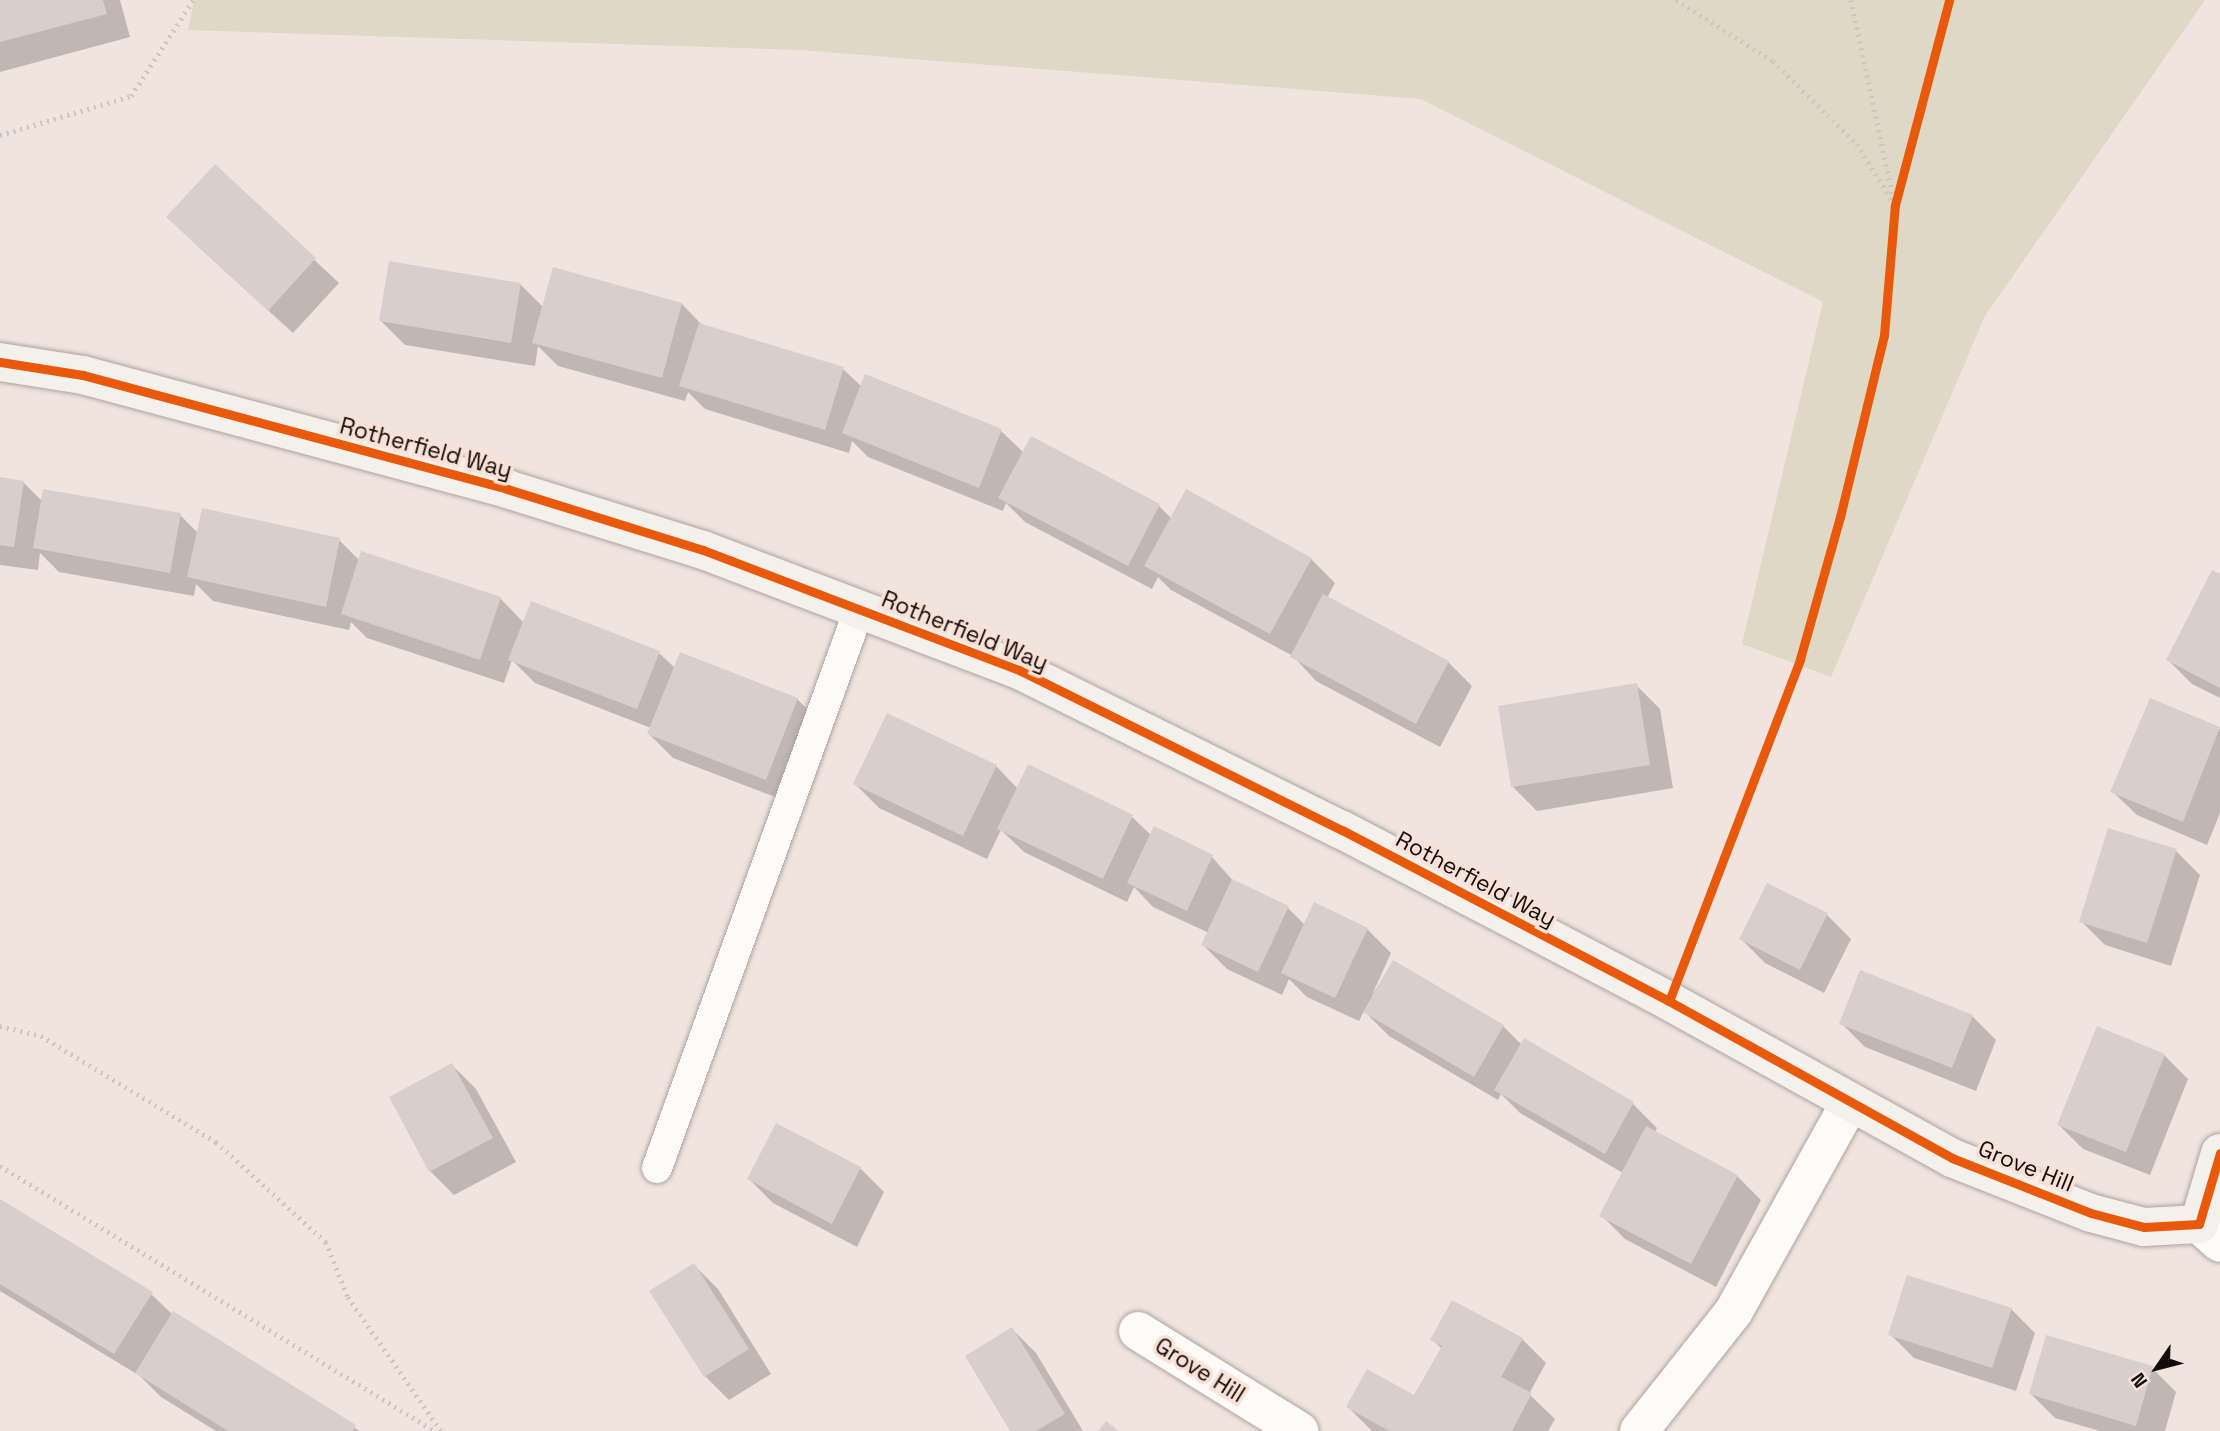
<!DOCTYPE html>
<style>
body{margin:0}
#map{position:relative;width:2220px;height:1431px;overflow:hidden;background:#f1e4df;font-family:"Space Grotesk",sans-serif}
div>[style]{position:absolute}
.green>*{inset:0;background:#dfd8c5}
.shadow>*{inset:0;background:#0003}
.building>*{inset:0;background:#d8cecb}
.path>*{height:4.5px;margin-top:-2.25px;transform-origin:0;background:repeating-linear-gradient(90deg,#cac6c4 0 2px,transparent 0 7px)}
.roads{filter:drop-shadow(0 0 2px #aca39f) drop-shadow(0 0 2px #aca39f)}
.lane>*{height:30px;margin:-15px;padding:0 15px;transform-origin:15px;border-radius:15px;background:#fdfbfa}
.street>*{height:38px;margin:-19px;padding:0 19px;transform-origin:19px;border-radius:19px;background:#fdfbfa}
.secondary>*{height:38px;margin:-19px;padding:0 19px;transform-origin:19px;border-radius:19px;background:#f4f0ec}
.cycleway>*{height:9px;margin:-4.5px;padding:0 4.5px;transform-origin:4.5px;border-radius:4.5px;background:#e8590c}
span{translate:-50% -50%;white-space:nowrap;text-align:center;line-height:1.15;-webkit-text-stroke:7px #f9e1d7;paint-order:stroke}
.street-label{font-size:23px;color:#140c09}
.north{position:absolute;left:2122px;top:1333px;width:70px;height:70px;-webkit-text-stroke:5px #f9e1d7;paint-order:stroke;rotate:235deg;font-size:19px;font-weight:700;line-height:28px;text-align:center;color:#140c09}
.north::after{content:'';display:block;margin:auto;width:24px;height:32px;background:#140c09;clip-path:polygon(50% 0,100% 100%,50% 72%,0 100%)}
</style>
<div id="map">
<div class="green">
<div style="clip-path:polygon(194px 0,2205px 0,1985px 316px,1831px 677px,1742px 644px,1823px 302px,1421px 99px,799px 50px,188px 30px)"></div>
</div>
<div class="shadow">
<div style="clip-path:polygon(0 0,120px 0,130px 37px,0 72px)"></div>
<div style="clip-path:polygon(215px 167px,339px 283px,293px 333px,192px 241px)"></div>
<div style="clip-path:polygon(520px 284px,544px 308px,682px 304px,703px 326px,843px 369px,862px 387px,1001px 431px,1024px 453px,1159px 506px,1172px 519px,1311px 559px,1335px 583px,1327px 598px,1448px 662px,1472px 686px,1440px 747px,1316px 681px,1293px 656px,1171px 590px,1158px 577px,1152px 589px,1025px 522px,1006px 503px,1003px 511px,868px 457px,852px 441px,849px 453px,705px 409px,688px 392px,685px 401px,558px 366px,538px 346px,535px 366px,405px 345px,381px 321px)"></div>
<div style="clip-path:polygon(0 479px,24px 483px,43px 502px,180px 515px,198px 533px,339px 540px,360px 561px,500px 598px,524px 623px,659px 653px,675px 668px,797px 699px,821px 723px,791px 803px,673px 758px,649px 734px,651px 728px,535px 683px,512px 660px,504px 683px,367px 638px,351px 622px,349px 630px,213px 601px,196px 584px,194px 596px,59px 572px,40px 553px,38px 570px,0 565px)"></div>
<div style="clip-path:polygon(2220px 576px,2220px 698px,2192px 684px,2168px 660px)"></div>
<div style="clip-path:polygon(1636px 685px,1660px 709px,1673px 788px,1537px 811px,1513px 787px)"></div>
<div style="clip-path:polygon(2151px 700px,2220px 729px,2220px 813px,2207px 845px,2137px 815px,2112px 791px)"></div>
<div style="clip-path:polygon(996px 766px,1018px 789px,1132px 817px,1152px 836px,1155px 829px,1212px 857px,1235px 883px,1288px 908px,1305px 925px,1367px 929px,1391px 953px,1372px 995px,1394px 962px,1503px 1026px,1522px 1045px,1524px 1041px,1633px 1104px,1657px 1128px,1655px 1132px,1737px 1176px,1761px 1200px,1716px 1287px,1625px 1239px,1601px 1215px,1623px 1173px,1520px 1113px,1501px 1094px,1498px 1100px,1389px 1036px,1364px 1011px,1359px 1021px,1307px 997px,1289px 979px,1282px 995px,1227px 969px,1203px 945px,1209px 933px,1153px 907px,1134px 887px,1127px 902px,1024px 852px,1001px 830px,987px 859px,879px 808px,855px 784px)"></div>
<div style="clip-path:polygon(2176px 851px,2200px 875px,2171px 966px,2105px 945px,2081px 921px)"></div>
<div style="clip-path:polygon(1768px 885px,1827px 915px,1851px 939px,1824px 993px,1765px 963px,1741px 939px)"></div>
<div style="clip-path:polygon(1972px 1016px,1996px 1040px,1976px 1091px,1865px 1047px,1841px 1023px)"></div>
<div style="clip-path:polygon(2164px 1055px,2188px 1079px,2150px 1175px,2083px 1149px,2059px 1125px)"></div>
<div style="clip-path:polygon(452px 1065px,476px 1089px,516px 1162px,454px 1195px,430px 1171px)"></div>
<div style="clip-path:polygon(860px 1168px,884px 1192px,857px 1247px,773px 1203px,749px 1179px)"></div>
<div style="clip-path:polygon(0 1200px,151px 1294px,173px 1315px,360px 1431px,216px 1431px,161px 1397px,140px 1376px,0 1291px)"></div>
<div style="clip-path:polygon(694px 1265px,718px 1289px,771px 1374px,729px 1400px,705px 1376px,652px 1292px)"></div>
<div style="clip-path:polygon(2011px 1309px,2035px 1333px,2016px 1391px,1914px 1358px,1890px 1334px)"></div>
<div style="clip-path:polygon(1012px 1329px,1036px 1353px,1083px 1431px,1012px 1431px)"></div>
<div style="clip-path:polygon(1522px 1339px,1546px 1363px,1529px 1394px,1555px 1419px,1548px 1431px,1372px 1431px,1348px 1407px,1415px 1397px,1442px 1349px,1433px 1340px)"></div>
<div style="clip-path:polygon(2152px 1368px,2176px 1392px,2165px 1431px,2100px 1431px,2055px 1418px,2031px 1394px)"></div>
</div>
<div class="building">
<div style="clip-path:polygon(0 0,103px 0,107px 14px,0 42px)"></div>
<div style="clip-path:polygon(215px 164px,316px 258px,268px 311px,166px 217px)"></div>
<div style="clip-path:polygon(389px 261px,521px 283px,511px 343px,379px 321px)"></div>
<div style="clip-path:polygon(553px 267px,682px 303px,662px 378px,532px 343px)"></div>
<div style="clip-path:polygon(699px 323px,844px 367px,825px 430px,679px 386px)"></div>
<div style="clip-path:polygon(865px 374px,1002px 429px,979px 488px,842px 433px)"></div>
<div style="clip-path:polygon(1031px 436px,1160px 504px,1128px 566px,998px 498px)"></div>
<div style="clip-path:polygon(0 477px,24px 481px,14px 547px,0 545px)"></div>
<div style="clip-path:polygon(43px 489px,181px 513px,170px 573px,33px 548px)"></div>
<div style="clip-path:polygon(1186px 489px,1312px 558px,1270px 634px,1144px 566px)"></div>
<div style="clip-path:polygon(202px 508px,340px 538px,326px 607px,187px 577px)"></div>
<div style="clip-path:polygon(361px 551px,501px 597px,480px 660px,341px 614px)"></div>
<div style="clip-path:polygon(2212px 570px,2220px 574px,2220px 688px,2166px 660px)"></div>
<div style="clip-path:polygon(1323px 594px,1449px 661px,1416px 724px,1290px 657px)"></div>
<div style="clip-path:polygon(531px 601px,660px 651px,637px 709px,508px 660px)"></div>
<div style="clip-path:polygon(680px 652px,798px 698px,766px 780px,647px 734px)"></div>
<div style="clip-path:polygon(1637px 683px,1650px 765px,1511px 787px,1498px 706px)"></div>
<div style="clip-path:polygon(2150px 698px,2220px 727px,2183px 822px,2110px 792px)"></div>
<div style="clip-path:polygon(887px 713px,997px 765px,963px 836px,853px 784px)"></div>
<div style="clip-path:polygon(1028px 764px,1133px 815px,1103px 879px,997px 829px)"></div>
<div style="clip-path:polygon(1154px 826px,1213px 855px,1187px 911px,1127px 883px)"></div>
<div style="clip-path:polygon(2108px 828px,2177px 849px,2147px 943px,2079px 922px)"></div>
<div style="clip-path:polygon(1232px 879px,1289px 906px,1258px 972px,1201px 945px)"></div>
<div style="clip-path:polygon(1767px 883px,1828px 913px,1800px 970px,1739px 939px)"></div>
<div style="clip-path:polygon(1314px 902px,1368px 928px,1335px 998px,1281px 973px)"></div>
<div style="clip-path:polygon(1393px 960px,1504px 1025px,1474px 1077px,1363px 1012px)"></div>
<div style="clip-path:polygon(1860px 970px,1973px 1015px,1952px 1068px,1839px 1024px)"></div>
<div style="clip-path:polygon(2097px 1026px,2165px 1054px,2126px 1152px,2057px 1125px)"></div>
<div style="clip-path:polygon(1524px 1038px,1634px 1102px,1605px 1154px,1494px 1090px)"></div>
<div style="clip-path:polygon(452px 1063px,493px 1138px,429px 1172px,389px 1097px)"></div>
<div style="clip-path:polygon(776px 1123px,861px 1167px,832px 1224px,747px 1179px)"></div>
<div style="clip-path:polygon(1646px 1126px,1738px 1175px,1691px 1264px,1599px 1216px)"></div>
<div style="clip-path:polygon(0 1199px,153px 1292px,114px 1354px,0 1284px)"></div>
<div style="clip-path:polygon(694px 1263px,749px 1349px,704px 1377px,649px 1291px)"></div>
<div style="clip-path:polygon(1907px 1275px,2012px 1308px,1992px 1368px,1888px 1335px)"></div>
<div style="clip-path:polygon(1452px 1300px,1523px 1338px,1501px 1377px,1532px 1393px,1512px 1431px,1389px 1431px,1346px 1407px,1367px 1369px,1414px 1395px,1442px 1346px,1430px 1340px)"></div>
<div style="clip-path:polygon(173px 1311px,356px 1425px,353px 1431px,228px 1431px,135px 1373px)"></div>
<div style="clip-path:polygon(1012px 1327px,1065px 1414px,1036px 1431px,1010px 1431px,965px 1356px)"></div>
<div style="clip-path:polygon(2046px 1335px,2153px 1366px,2136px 1426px,2029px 1394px)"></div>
<div style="clip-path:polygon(1106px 1421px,1119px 1431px,1098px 1431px)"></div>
</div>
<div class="path">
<div style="left:1676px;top:0;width:115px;rotate:32.2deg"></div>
<div style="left:1773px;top:61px;width:118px;rotate:44.7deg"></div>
<div style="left:1857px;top:144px;width:72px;rotate:58.1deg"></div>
<div style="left:1851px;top:0;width:206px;rotate:77.9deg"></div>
<div style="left:0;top:135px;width:137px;rotate:-16.6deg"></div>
<div style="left:131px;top:96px;width:114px;rotate:-57.1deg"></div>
<div style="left:0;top:1026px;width:42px;rotate:13.7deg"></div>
<div style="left:41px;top:1036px;width:205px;rotate:31.2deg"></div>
<div style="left:216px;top:1142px;width:149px;rotate:42.3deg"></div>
<div style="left:326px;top:1242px;width:59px;rotate:68.2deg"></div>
<div style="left:348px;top:1297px;width:163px;rotate:55.2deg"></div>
<div style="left:0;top:1166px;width:509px;rotate:31.35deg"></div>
</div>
<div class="roads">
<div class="lane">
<div style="left:657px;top:1168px;width:593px;rotate:-70.1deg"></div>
</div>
<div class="street">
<div style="left:2199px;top:1224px;width:28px;rotate:42deg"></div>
<div style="left:1138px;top:1331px;width:190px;rotate:31.8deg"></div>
<div style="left:1639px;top:1431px;width:153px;rotate:-51.6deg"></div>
<div style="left:1734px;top:1311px;width:237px;rotate:-60.9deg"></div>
</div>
<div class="secondary">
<div style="left:0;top:362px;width:84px;rotate:8.9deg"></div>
<div style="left:83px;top:375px;width:439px;rotate:15deg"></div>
<div style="left:507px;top:489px;width:205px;rotate:17.3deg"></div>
<div style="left:703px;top:550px;width:338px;rotate:20.8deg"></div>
<div style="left:1019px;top:670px;width:360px;rotate:26.4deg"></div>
<div style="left:1342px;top:830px;width:369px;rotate:27.6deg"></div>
<div style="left:1669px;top:1001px;width:324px;rotate:29deg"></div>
<div style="left:1952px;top:1158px;width:149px;rotate:21.6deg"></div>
<div style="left:2091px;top:1213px;width:55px;rotate:14.8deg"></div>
<div style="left:2144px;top:1227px;width:55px;rotate:-3.1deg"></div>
<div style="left:2199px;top:1224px;width:74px;rotate:-73.5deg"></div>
</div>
</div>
<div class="cycleway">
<div style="left:0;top:362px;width:84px;rotate:8.9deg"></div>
<div style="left:83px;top:375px;width:439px;rotate:15deg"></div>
<div style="left:507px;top:489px;width:205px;rotate:17.3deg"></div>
<div style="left:703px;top:550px;width:338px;rotate:20.8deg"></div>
<div style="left:1019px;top:670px;width:360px;rotate:26.4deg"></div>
<div style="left:1342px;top:830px;width:369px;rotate:27.6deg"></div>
<div style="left:1669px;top:1001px;width:324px;rotate:29deg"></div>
<div style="left:1952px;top:1158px;width:149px;rotate:21.6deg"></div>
<div style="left:2091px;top:1213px;width:55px;rotate:14.8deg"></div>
<div style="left:2144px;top:1227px;width:55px;rotate:-3.1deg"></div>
<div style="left:2199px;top:1224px;width:74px;rotate:-73.5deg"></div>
<div style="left:1669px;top:1001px;width:366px;rotate:-69deg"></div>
<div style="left:1800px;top:659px;width:148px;rotate:-74.3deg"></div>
<div style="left:1840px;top:517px;width:187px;rotate:-76.4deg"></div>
<div style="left:1884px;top:335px;width:130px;rotate:-85.2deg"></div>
<div style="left:1895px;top:205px;width:212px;rotate:-75.2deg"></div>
</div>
<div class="street-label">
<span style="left:426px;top:448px;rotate:15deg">Rotherfield Way</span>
<span style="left:965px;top:631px;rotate:22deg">Rotherfield Way</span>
<span style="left:1476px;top:879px;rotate:28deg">Rotherfield Way</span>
<span style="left:2026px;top:1166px;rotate:22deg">Grove Hill</span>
<span style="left:1200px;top:1370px;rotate:32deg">Grove Hill</span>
</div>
<div class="north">N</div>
</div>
